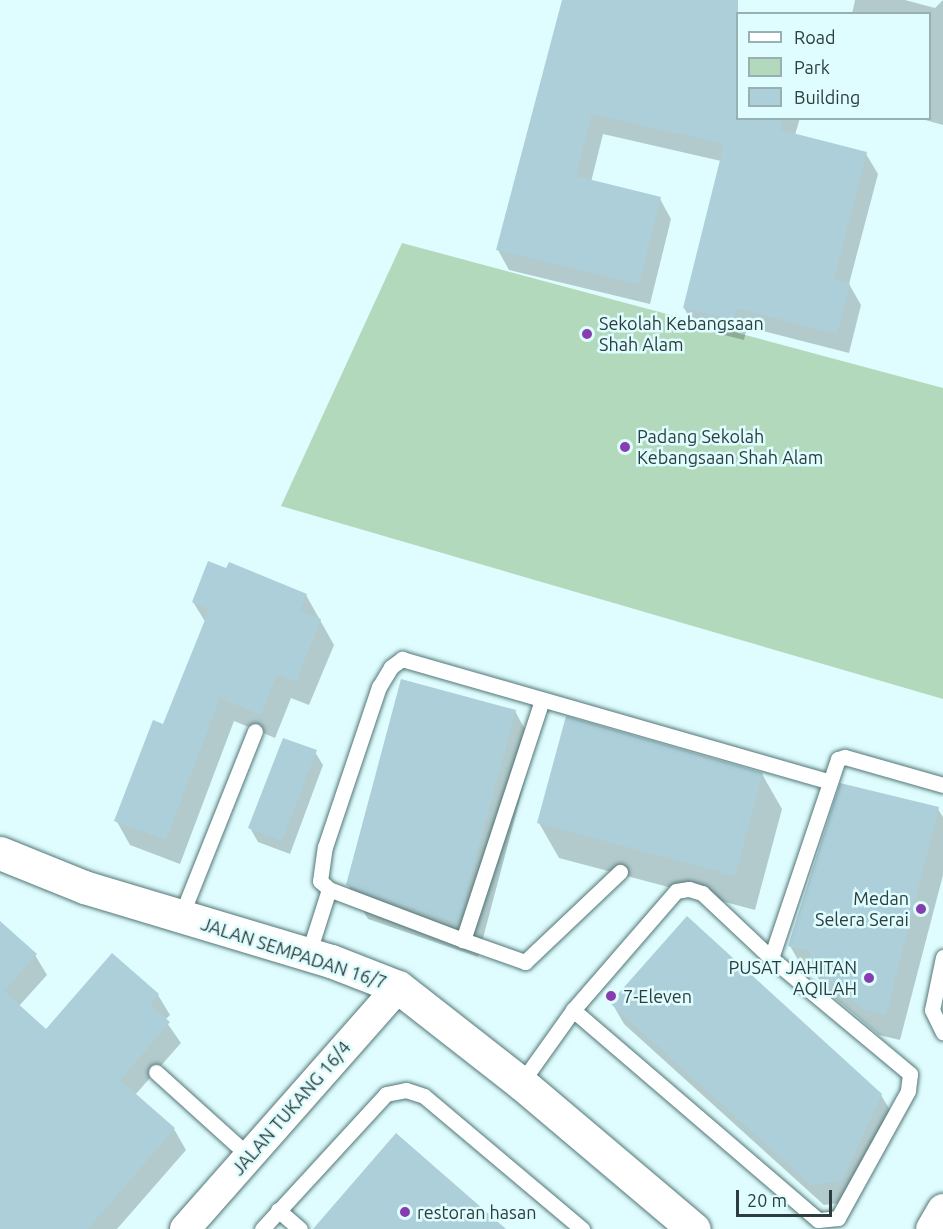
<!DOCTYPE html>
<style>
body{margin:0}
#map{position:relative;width:943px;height:1229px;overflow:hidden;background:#dffdfe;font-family:Ubuntu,sans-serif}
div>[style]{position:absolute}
.green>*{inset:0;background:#b3d9bc}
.shadow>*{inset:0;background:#0003}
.building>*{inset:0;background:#adcfda}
.roads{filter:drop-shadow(0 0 2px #537676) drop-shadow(0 0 2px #537676)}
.service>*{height:15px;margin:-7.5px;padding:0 7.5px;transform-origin:7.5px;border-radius:7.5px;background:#fff}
.minor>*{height:30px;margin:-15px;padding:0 15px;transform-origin:15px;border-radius:15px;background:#fff}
.tertiary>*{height:33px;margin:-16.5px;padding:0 16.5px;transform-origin:16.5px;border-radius:16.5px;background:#fff}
.dots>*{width:16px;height:16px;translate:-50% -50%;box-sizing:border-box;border:3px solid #dffdfe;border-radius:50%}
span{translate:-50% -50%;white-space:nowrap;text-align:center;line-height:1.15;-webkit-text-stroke:5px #dffdfe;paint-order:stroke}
.poi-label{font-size:18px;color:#2d3c3d}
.left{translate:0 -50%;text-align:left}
.right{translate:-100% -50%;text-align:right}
.street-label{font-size:18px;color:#2d3c3d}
.legend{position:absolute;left:736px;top:12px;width:195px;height:108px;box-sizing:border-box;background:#dffdfe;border:2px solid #98b0b1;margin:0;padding:8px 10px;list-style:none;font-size:18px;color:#2d3c3d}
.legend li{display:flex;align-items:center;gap:12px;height:30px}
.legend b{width:30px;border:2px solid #98b0b1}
.scale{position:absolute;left:736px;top:1190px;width:96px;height:27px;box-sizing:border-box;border:3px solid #2d3c3d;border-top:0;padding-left:8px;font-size:18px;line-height:21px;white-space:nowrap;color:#2d3c3d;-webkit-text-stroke:4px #dffdfe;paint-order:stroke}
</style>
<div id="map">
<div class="green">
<div style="clip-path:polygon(402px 243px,943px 388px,943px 699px,281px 506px)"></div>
</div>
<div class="shadow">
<div style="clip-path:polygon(563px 0,730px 0,738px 118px,800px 118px,795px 135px,866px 154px,878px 174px,849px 284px,861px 305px,849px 353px,747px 327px,744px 340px,696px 328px,684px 308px,721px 161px,603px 134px,591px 182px,660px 199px,671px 219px,650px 304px,509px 270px,498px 250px)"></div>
<div style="clip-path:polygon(855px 0,905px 0,935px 8px,943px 0,943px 125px,918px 118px,930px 118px,930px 14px,852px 14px)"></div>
<div style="clip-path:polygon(306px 595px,334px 645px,309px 705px,291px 698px,275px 738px,234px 721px,180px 864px,130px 845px,116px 820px,164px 726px,206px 623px,193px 602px)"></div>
<div style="clip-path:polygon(515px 711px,534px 746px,478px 957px,368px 919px,348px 885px)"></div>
<div style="clip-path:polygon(315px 752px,323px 765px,290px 854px,258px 842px,250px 828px)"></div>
<div style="clip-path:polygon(762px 774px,782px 809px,755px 910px,559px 858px,539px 823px)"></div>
<div style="clip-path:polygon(938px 809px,943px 817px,943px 875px,900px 1040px,879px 1035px,824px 989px,816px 974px,805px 972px,790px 946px)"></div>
<div style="clip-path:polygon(0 923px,35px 955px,47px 975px,19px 1006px,46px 1031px,158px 995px,170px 1015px,165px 1020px,181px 1043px,135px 1095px,174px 1129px,186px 1150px,117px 1229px,0 1229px)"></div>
<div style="clip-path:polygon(612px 1003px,881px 1095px,893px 1115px,854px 1201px,824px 1205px,624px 1024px)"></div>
</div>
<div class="building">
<div style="clip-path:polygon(562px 0,738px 0,738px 118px,783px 118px,781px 130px,867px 152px,834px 279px,850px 284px,837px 334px,736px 308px,733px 320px,683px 308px,724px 144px,592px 114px,576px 176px,661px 197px,639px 284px,496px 250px)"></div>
<div style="clip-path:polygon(208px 561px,226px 568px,229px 562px,307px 594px,300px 611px,321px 619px,296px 682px,277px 674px,261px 715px,220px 698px,166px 840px,114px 821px,153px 720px,163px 724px,209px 610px,192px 602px)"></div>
<div style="clip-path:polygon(401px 679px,516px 710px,458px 924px,346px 885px)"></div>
<div style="clip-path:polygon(566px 716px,763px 773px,735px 876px,537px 823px)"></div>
<div style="clip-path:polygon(283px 738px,317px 750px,282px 841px,248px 828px)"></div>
<div style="clip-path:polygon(840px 783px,939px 807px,886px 1015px,862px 1009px,808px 963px,811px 951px,788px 946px)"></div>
<div style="clip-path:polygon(687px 916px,882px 1094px,842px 1181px,811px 1185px,610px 1003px)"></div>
<div style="clip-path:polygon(0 921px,37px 954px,4px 991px,46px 1029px,112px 953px,159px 994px,150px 1005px,170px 1022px,120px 1080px,175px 1128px,88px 1229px,0 1229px)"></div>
<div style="clip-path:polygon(396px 1133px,506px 1229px,313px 1229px)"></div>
</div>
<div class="roads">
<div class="service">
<div style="left:542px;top:700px;width:253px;rotate:108.2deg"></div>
<div style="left:463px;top:940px;width:66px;rotate:19.5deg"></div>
<div style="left:525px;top:962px;width:131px;rotate:-43.5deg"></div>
<div style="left:181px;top:916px;width:199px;rotate:-68.2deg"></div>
<div style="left:463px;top:940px;width:143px;rotate:-159.2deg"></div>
<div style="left:329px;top:889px;width:12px;rotate:-138deg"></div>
<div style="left:320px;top:881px;width:34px;rotate:-82deg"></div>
<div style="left:325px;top:847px;width:169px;rotate:-71.4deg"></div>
<div style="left:379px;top:687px;width:23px;rotate:-59deg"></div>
<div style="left:391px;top:667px;width:14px;rotate:-36deg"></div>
<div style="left:402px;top:659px;width:445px;rotate:16deg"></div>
<div style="left:308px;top:955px;width:69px;rotate:-72.3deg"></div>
<div style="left:943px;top:957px;width:54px;rotate:101.7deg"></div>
<div style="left:932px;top:1010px;width:25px;rotate:64deg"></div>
<div style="left:771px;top:958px;width:210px;rotate:-71.4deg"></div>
<div style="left:838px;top:759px;width:7px;rotate:-16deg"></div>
<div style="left:845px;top:757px;width:102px;rotate:15.9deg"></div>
<div style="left:156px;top:1072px;width:125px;rotate:42.1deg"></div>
<div style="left:521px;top:1083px;width:90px;rotate:-54.5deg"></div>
<div style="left:573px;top:1010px;width:157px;rotate:-49.1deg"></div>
<div style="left:676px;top:891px;width:13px;rotate:-9deg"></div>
<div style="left:689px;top:889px;width:14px;rotate:17deg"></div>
<div style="left:702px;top:893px;width:95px;rotate:43.3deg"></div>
<div style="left:771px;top:958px;width:181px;rotate:39.8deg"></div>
<div style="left:910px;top:1074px;width:17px;rotate:97deg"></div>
<div style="left:908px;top:1091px;width:145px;rotate:118.9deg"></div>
<div style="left:838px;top:1218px;width:20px;rotate:174deg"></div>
<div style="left:818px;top:1220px;width:323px;rotate:-139.4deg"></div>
<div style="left:278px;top:1210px;width:29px;rotate:41deg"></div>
<div style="left:262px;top:1229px;width:183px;rotate:-47.4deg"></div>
<div style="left:386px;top:1094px;width:20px;rotate:-11deg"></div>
<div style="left:406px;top:1090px;width:19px;rotate:18deg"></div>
<div style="left:424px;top:1096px;width:207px;rotate:40.1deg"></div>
</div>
<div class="minor">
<div style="left:185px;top:1229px;width:322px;rotate:-48.6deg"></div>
</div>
<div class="tertiary">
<div style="left:0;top:853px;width:91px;rotate:22deg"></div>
<div style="left:84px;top:887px;width:258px;rotate:16.7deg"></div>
<div style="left:331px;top:961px;width:72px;rotate:21.2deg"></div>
<div style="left:398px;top:987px;width:156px;rotate:38deg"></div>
<div style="left:521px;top:1083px;width:226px;rotate:40.2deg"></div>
<div style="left:932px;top:1229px;width:22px;rotate:-60deg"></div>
</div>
</div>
<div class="dots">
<div style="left:587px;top:334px;background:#863daf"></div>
<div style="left:625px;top:447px;background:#863daf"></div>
<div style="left:921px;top:909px;background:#863daf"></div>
<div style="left:869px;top:978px;background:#863daf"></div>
<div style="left:611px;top:996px;background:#863daf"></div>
<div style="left:405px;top:1212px;background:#863daf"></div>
</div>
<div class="poi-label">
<span class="left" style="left:599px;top:334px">Sekolah Kebangsaan<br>Shah Alam</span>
<span class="left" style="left:637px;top:447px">Padang Sekolah<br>Kebangsaan Shah Alam</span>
<span class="right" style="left:909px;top:909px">Medan<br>Selera Serai</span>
<span class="right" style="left:857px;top:978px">PUSAT JAHITAN<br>AQILAH</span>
<span class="left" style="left:623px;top:996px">7-Eleven</span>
<span class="left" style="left:417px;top:1212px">restoran hasan</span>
</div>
<div class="street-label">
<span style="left:294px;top:953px;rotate:18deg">JALAN SEMPADAN 16/7</span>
<span style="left:291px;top:1108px;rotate:-49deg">JALAN TUKANG 16/4</span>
</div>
<ul class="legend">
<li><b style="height:8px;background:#fff"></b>Road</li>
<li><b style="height:16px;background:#b3d9bc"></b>Park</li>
<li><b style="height:16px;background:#adcfda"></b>Building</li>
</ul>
<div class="scale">20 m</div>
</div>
